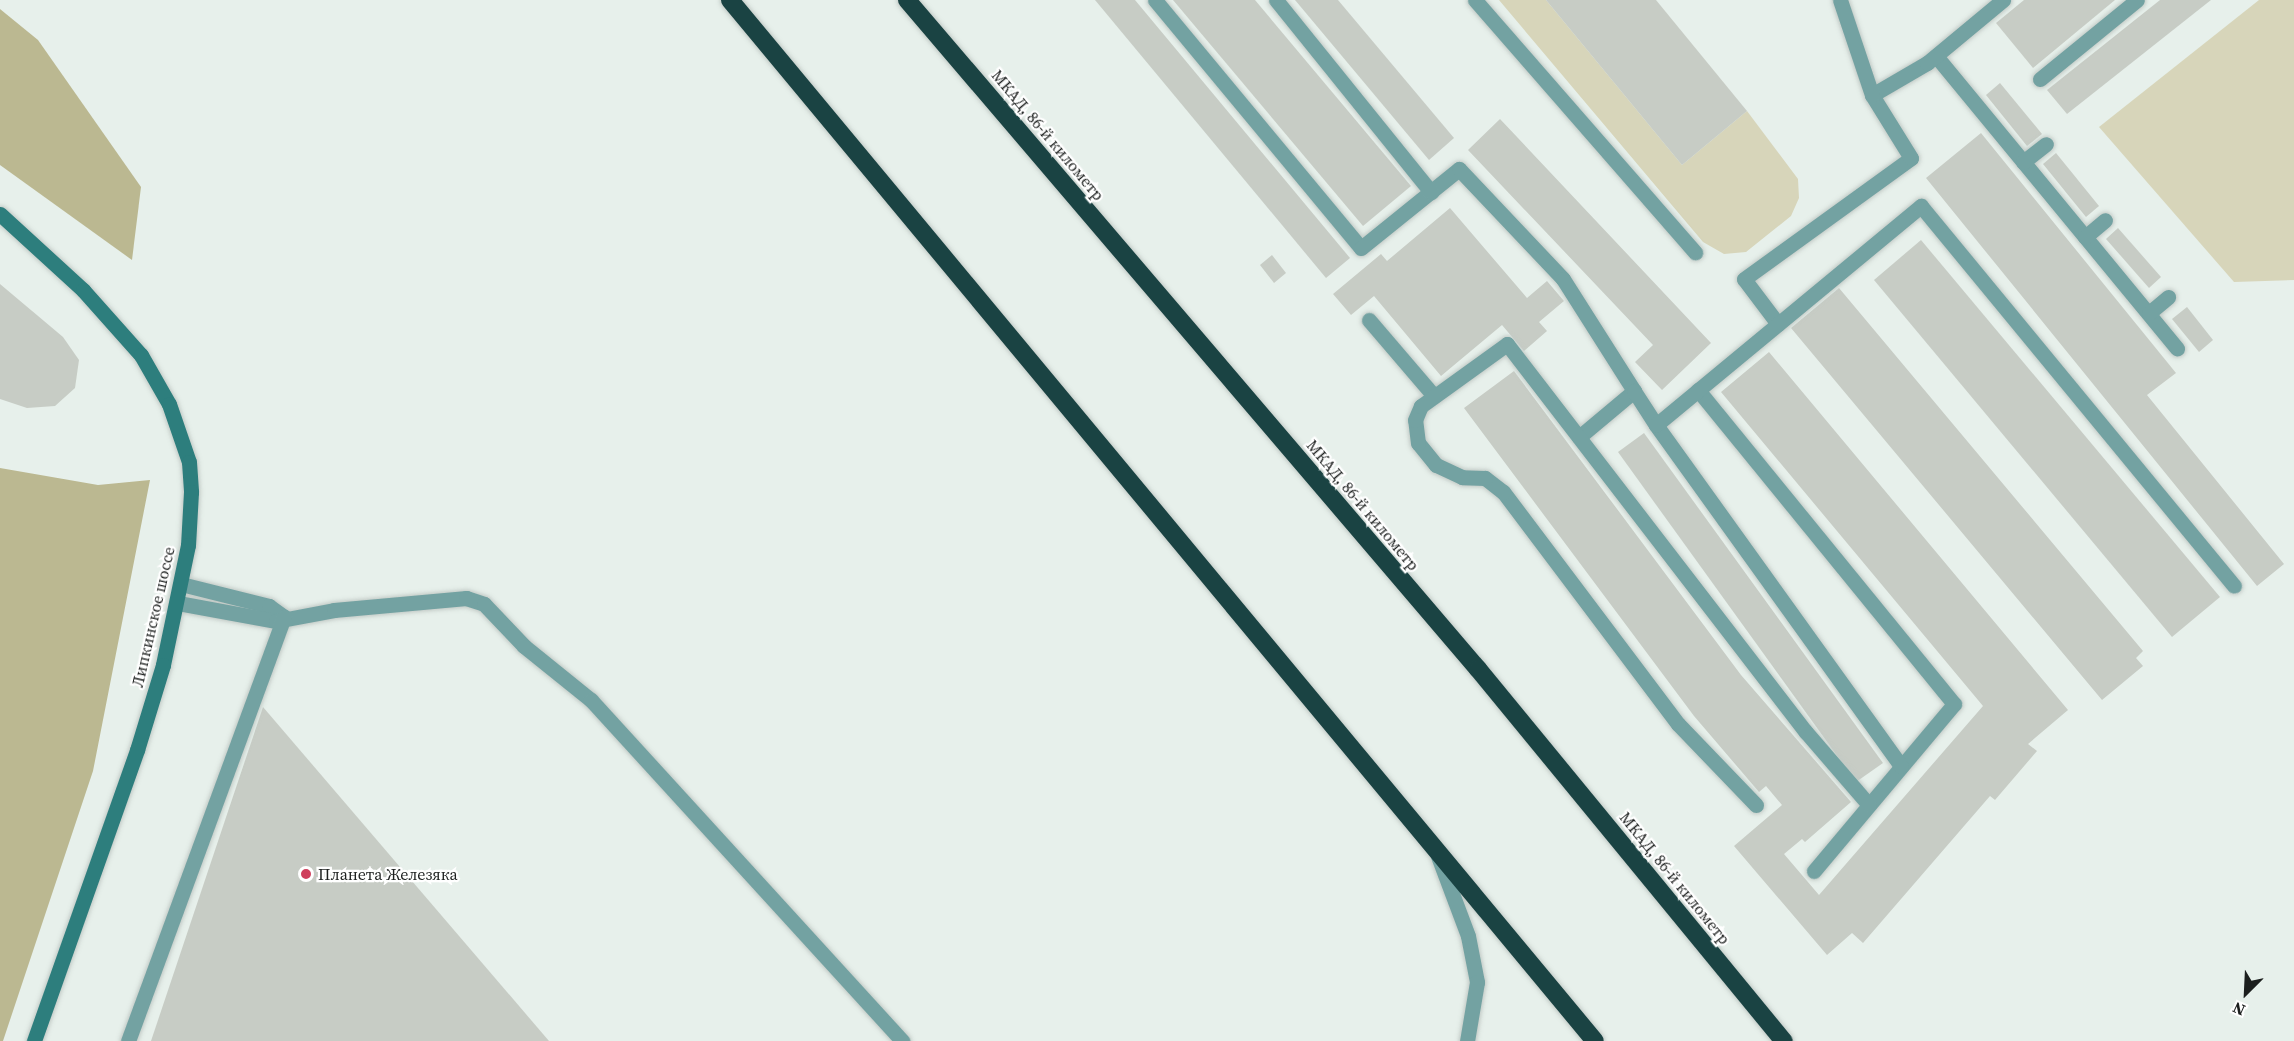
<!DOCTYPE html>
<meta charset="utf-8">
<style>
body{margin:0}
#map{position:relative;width:2294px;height:1041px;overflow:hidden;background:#e7f0eb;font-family:"Source Serif 4",serif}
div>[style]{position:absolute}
.green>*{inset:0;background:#d7d5ba}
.forest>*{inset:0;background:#bbb891}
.building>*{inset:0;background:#c7ccc5}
.roads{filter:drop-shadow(0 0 2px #c2cac6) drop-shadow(0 0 2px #c2cac6)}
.lane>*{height:15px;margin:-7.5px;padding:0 7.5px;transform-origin:7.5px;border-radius:7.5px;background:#73a2a2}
.secondary>*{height:15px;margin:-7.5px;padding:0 7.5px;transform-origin:7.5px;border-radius:7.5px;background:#2d7e7d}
.highway>*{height:18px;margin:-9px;padding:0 9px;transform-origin:9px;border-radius:9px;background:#1a4343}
.dots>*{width:16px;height:16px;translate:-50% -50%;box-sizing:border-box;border:3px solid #fff;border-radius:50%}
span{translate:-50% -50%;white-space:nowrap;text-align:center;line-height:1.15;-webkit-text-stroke:4.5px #fff;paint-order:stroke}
.street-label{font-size:16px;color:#1c1f1e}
.poi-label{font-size:16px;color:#1c1f1e}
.left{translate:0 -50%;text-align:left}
.north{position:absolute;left:2216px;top:963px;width:60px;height:60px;-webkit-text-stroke:4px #fff;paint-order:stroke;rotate:204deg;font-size:16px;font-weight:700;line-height:24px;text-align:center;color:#1c1f1e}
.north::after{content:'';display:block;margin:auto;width:21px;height:27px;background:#1c1f1e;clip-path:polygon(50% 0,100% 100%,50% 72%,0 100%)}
</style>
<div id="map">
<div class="green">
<div style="clip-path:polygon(1499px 0,1546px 0,1682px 165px,1747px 111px,1798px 179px,1799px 198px,1791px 216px,1746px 252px,1724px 254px,1703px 242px)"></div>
<div style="clip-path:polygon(2259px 0,2294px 0,2294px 280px,2234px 282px,2099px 127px)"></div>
</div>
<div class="forest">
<div style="clip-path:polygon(0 9px,38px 40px,141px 187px,132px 260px,0 165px)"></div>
<div style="clip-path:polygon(0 468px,98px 485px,150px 480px,93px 771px,3px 1041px,0 1041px)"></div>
</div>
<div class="building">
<div style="clip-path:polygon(1095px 0,1135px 0,1350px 258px,1326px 278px)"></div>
<div style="clip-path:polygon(1173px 0,1255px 0,1411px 186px,1363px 226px)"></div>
<div style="clip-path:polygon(1295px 0,1338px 0,1454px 138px,1429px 160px)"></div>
<div style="clip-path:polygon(1546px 0,1656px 0,1747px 111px,1682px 165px)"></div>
<div style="clip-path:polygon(2024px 0,2115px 0,2033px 68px,1996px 23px)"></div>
<div style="clip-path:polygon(2160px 0,2211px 0,2067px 114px,2047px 90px)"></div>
<div style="clip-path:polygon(2000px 83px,2042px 134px,2027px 146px,1986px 95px)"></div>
<div style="clip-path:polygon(1500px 119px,1711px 343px,1662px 390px,1635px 362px,1653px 345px,1468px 150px)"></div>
<div style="clip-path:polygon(1981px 133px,2176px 373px,2147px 395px,2284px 564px,2257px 586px,1926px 178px)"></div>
<div style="clip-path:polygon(2056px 153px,2099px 206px,2086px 217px,2043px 164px)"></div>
<div style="clip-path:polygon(1450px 208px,1527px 298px,1547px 281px,1564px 301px,1539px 322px,1547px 331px,1524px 351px,1502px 325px,1441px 376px,1374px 296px,1351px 315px,1333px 294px,1381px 254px,1387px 261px)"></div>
<div style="clip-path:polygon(2118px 228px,2161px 277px,2149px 288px,2106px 239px)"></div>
<div style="clip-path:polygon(1921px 240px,2220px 597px,2172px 637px,1874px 280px)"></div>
<div style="clip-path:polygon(1272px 255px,1286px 273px,1274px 283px,1260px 265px)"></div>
<div style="clip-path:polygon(0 284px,63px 337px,79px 360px,75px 388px,55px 406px,27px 408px,0 399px)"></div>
<div style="clip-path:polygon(1839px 288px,2143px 651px,2136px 658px,2143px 666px,2102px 700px,1791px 328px)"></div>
<div style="clip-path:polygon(2187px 307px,2213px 340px,2199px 352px,2172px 319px)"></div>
<div style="clip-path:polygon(1769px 352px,2068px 710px,2028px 744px,2037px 751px,1995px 800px,1990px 796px,1863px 943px,1852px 933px,1827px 955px,1734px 846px,1782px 805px,1766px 786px,1759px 792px,1694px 716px,1464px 408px,1514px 371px,1741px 675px,1851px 802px,1805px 842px,1802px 839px,1784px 854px,1819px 895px,1983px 706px,1721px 392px)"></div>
<div style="clip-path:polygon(1644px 433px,1883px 763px,1856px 782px,1618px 452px)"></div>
<div style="clip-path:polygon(263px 707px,549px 1041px,151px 1041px)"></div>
</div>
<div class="roads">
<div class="lane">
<div style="left:1155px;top:0;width:322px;rotate:50.3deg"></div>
<div style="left:1361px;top:248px;width:126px;rotate:-38.9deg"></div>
<div style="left:1459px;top:169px;width:151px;rotate:46.6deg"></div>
<div style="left:1563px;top:279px;width:133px;rotate:57.6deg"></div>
<div style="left:1276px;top:0;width:247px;rotate:51.1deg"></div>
<div style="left:1475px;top:0;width:335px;rotate:48.9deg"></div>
<div style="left:1936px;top:56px;width:379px;rotate:50.5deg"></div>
<div style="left:2040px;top:79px;width:125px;rotate:-39.2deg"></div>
<div style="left:1872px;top:95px;width:64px;rotate:-30.2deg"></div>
<div style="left:1927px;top:63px;width:99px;rotate:-39.7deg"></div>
<div style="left:2023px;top:162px;width:29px;rotate:-38deg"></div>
<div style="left:2085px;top:237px;width:26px;rotate:-40deg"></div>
<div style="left:2149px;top:313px;width:25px;rotate:-40deg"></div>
<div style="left:1369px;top:320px;width:100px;rotate:49.5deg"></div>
<div style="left:1778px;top:324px;width:56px;rotate:-127.1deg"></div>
<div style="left:1744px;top:279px;width:206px;rotate:-35.9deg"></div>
<div style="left:1911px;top:158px;width:74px;rotate:-121.8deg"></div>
<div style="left:1872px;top:95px;width:100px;rotate:-108.6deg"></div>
<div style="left:1698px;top:390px;width:405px;rotate:50.8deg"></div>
<div style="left:1954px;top:704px;width:218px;rotate:130deg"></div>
<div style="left:1656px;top:425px;width:420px;rotate:54.3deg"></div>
<div style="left:1579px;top:437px;width:72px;rotate:-39.9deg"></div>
<div style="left:1634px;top:391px;width:40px;rotate:57.1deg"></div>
<div style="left:1656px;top:425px;width:344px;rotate:-39.6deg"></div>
<div style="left:1921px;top:206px;width:492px;rotate:50.5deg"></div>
<div style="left:181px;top:584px;width:91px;rotate:14deg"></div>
<div style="left:269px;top:606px;width:19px;rotate:36deg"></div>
<div style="left:178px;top:603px;width:100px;rotate:10.4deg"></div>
<div style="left:276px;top:621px;width:59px;rotate:-10.7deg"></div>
<div style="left:334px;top:610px;width:133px;rotate:-5.2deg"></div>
<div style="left:466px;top:598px;width:19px;rotate:18deg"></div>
<div style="left:484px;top:604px;width:58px;rotate:46.4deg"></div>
<div style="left:524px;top:646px;width:86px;rotate:38.9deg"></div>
<div style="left:591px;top:700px;width:462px;rotate:47.6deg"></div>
<div style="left:1756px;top:805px;width:112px;rotate:-133.9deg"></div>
<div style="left:1678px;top:724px;width:291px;rotate:-127deg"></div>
<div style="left:1503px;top:492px;width:23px;rotate:-142deg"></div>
<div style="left:1485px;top:478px;width:23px;rotate:-178deg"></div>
<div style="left:1462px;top:477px;width:29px;rotate:-155deg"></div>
<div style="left:1436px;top:465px;width:28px;rotate:-129deg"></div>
<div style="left:1418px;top:443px;width:23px;rotate:-97deg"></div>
<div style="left:1415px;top:420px;width:15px;rotate:-67deg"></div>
<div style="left:1421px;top:406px;width:106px;rotate:-35.8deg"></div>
<div style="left:1507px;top:344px;width:490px;rotate:52.4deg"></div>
<div style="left:1806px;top:732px;width:96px;rotate:49.2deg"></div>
<div style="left:1438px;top:856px;width:85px;rotate:69.4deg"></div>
<div style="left:1468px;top:936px;width:47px;rotate:78.9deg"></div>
<div style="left:1477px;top:982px;width:60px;rotate:99.6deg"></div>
<div style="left:128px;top:1041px;width:452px;rotate:-69.8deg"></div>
</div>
<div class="secondary">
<div style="left:0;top:214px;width:113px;rotate:42.5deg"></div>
<div style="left:83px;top:290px;width:87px;rotate:48.3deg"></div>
<div style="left:141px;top:355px;width:56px;rotate:60.3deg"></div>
<div style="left:169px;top:404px;width:61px;rotate:71deg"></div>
<div style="left:189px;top:462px;width:30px;rotate:86deg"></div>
<div style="left:191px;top:492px;width:53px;rotate:93.2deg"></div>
<div style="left:188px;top:545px;width:123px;rotate:101.8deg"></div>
<div style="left:163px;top:665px;width:89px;rotate:107deg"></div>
<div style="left:137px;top:750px;width:309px;rotate:109.5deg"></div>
</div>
<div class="highway">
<div style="left:730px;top:0;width:1353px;rotate:50.28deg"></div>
<div style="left:907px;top:0;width:880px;rotate:49.52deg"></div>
<div style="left:1478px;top:669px;width:482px;rotate:50.6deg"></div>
</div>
</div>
<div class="dots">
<div style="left:306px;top:874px;background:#cf3f5c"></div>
</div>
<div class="street-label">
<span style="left:1048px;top:135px;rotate:50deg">МКАД, 86-й километр</span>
<span style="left:1363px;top:505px;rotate:50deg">МКАД, 86-й километр</span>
<span style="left:153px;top:617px;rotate:-77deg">Липкинское шоссе</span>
<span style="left:1675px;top:878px;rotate:51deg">МКАД, 86-й километр</span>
</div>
<div class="poi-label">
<span class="left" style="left:318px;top:874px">Планета Железяка</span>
</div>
<div class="north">N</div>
</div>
